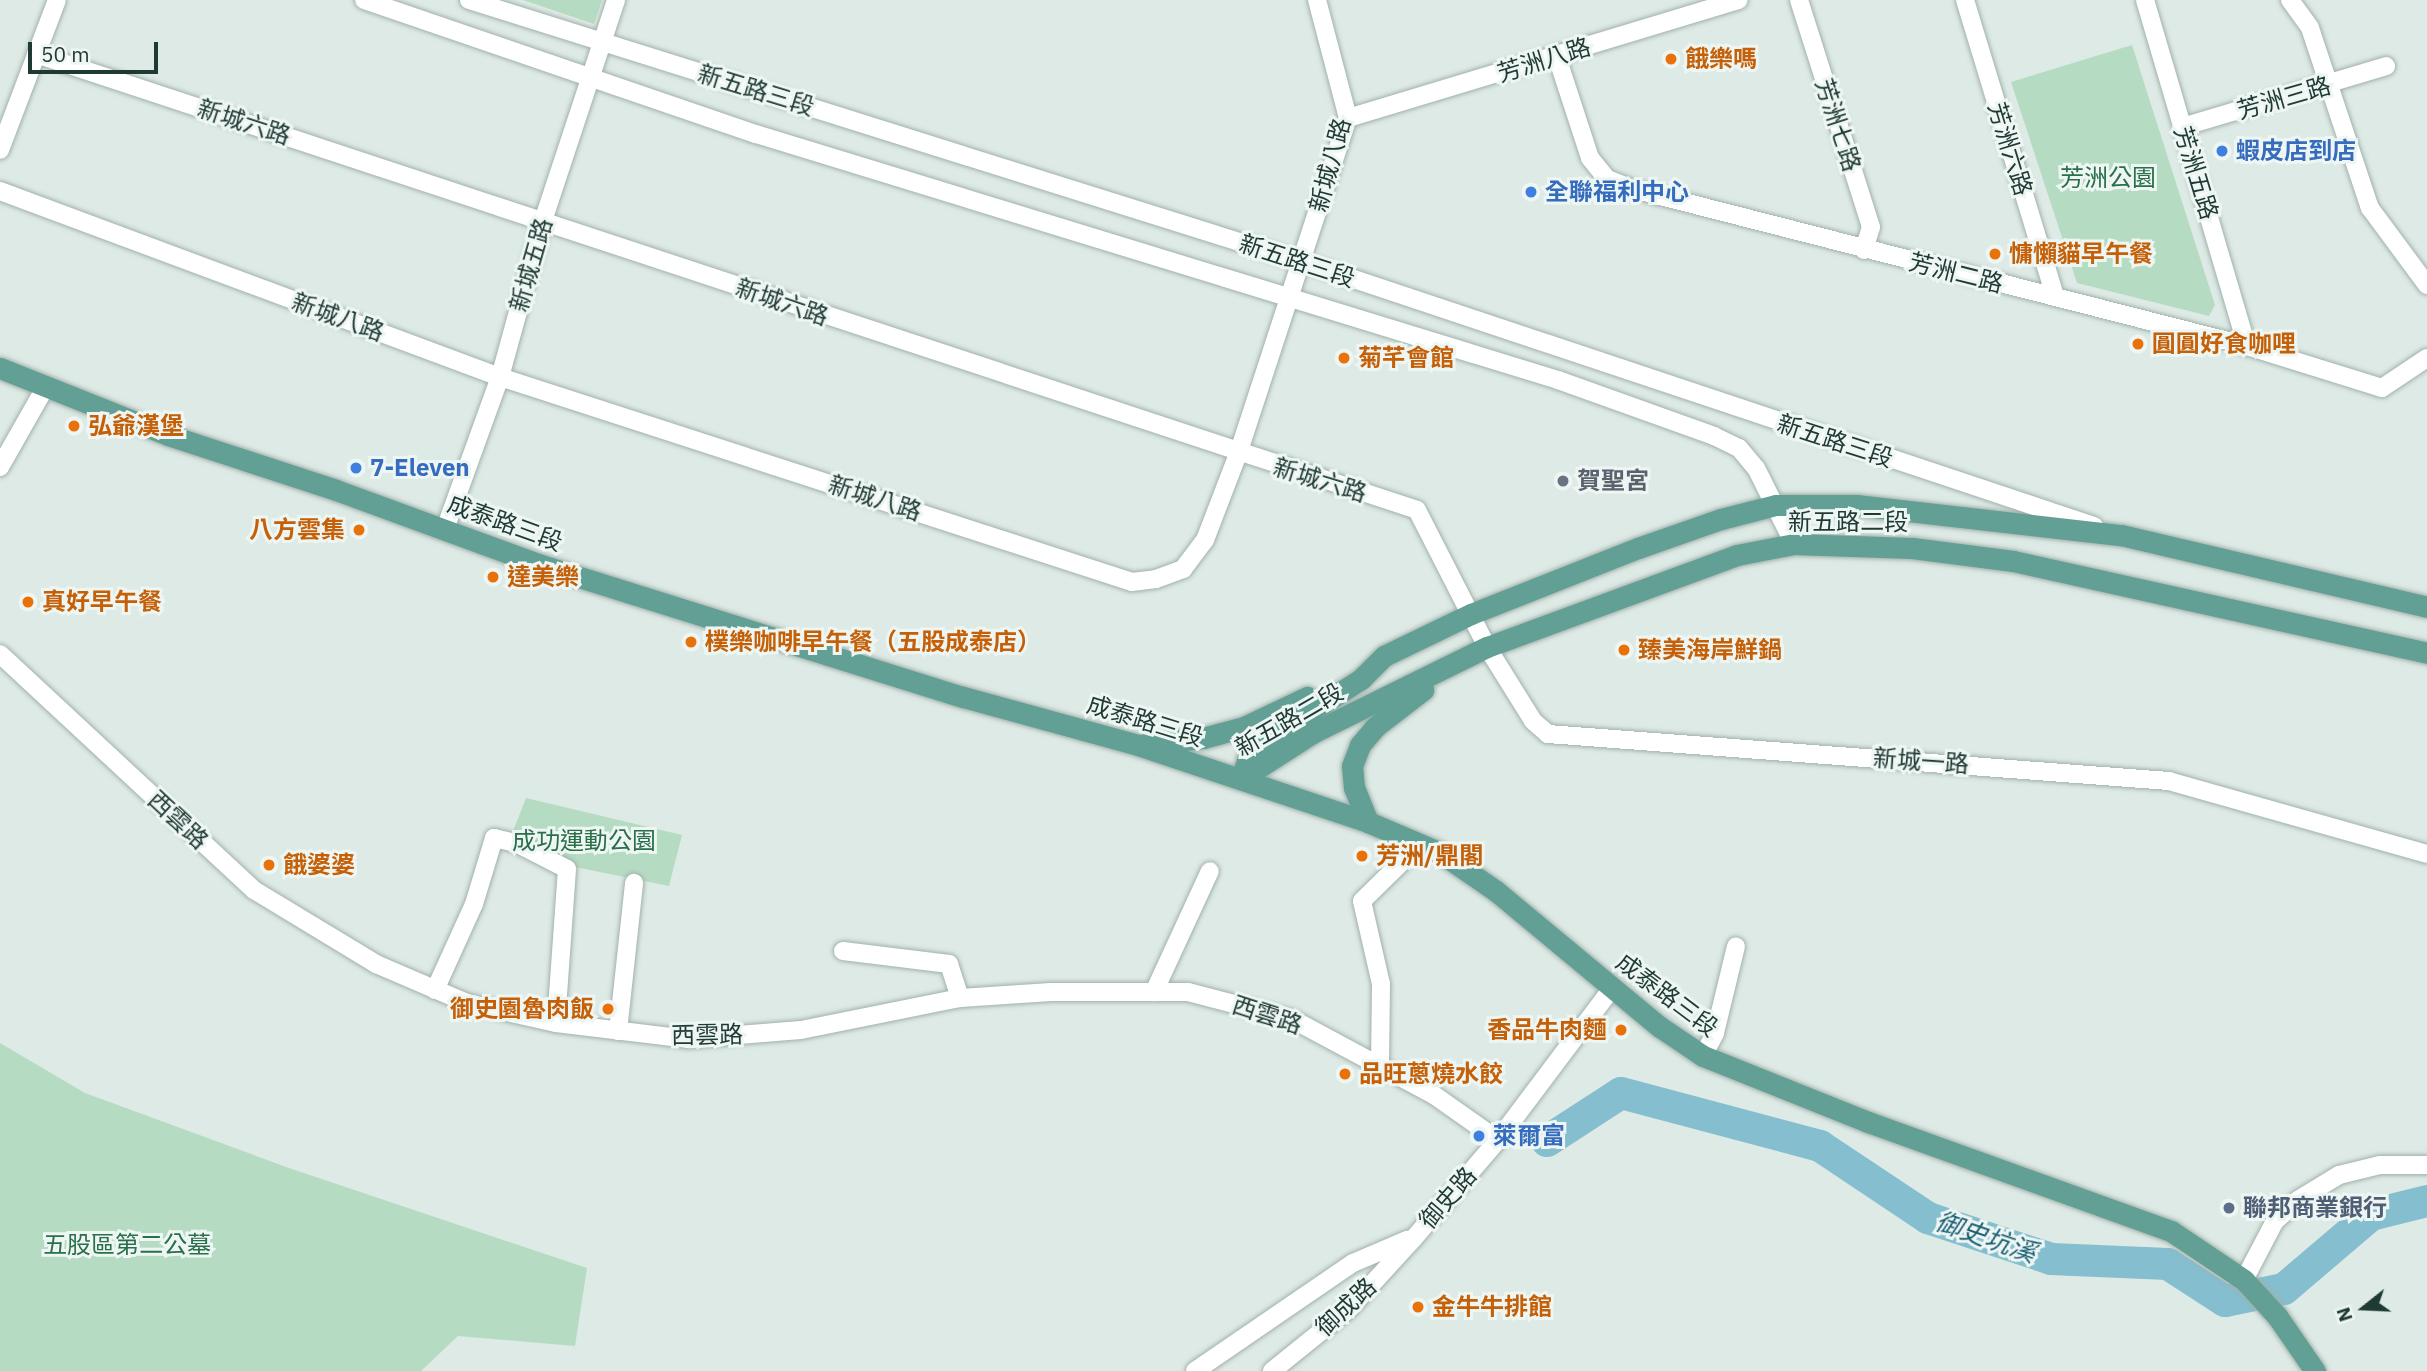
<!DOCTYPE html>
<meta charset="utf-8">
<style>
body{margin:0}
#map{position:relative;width:2427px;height:1371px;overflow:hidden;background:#deeae5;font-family:"IBM Plex Sans","Noto Sans TC",sans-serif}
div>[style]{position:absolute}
.green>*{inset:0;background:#b6dbc3}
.river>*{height:32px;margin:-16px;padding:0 16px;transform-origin:16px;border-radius:16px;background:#85becf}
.roads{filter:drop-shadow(0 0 2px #a1b1ac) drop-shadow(0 0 2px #a1b1ac)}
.minor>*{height:18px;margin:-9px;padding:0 9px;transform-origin:9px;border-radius:9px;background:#fff}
.major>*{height:21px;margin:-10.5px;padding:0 10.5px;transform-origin:10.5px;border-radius:10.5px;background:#629f94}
.dots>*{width:19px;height:19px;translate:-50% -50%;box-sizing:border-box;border:4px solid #eef6f3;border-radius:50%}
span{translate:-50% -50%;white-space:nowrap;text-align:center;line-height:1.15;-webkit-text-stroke:6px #eef6f3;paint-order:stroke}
.food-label{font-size:24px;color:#c56008;font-weight:700}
.left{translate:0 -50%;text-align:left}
.right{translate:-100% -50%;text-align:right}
.street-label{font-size:24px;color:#1f3934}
.shop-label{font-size:24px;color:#366cbe;font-weight:700}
.park-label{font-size:24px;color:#2a6f4a}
.worship-label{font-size:24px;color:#5b616d;font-weight:700}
.service-label{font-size:24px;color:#4e5e75;font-weight:700}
.water-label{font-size:26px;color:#1a5e74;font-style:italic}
.north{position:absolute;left:2329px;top:1273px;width:70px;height:70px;-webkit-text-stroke:5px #eef6f3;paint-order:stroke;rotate:252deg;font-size:19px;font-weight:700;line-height:28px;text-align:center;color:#1f3934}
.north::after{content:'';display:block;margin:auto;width:24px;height:32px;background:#1f3934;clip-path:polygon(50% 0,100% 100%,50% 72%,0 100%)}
.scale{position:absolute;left:28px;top:42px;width:130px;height:32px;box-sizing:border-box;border:4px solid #1f3934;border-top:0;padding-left:9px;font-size:21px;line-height:24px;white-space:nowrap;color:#1f3934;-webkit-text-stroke:5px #eef6f3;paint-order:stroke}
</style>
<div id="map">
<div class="green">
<div style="clip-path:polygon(523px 0,602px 0,594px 24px)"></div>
<div style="clip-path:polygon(2132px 45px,2215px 305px,2209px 316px,2077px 283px,2011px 82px)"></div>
<div style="clip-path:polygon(526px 798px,682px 835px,669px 886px,570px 866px,511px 836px)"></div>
<div style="clip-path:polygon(0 1043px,85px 1093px,289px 1168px,587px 1268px,575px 1346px,458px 1336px,421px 1371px,0 1371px)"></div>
</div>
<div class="river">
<div style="left:1547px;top:1141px;width:88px;rotate:-33deg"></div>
<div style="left:1621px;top:1093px;width:206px;rotate:14.9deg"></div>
<div style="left:1820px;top:1146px;width:130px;rotate:33.7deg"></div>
<div style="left:1928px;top:1218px;width:130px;rotate:18.4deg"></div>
<div style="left:2051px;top:1259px;width:117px;rotate:2.4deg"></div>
<div style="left:2168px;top:1264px;width:68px;rotate:33deg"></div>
<div style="left:2225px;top:1301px;width:60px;rotate:-11.5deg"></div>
<div style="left:2284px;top:1289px;width:114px;rotate:-40.4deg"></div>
<div style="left:2371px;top:1215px;width:58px;rotate:-14deg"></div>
</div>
<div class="roads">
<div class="minor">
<div style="left:364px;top:0;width:414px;rotate:18.9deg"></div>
<div style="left:756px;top:134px;width:839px;rotate:17.05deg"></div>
<div style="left:1558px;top:380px;width:166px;rotate:19.7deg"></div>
<div style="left:1714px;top:436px;width:28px;rotate:26deg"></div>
<div style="left:1739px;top:448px;width:26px;rotate:50deg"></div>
<div style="left:1756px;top:468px;width:85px;rotate:63.4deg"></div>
<div style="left:469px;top:0;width:874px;rotate:17.44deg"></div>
<div style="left:1303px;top:262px;width:834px;rotate:18.46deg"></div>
<div style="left:1799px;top:0;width:238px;rotate:72.4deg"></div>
<div style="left:1871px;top:227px;width:24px;rotate:107deg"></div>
<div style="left:1965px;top:0;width:310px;rotate:73.1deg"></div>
<div style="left:2145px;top:0;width:361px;rotate:73.6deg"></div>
<div style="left:2290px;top:0;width:34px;rotate:54deg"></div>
<div style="left:2310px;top:28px;width:190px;rotate:71.6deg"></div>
<div style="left:2370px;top:208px;width:96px;rotate:53.5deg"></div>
<div style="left:36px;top:54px;width:1454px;rotate:18.27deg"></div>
<div style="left:1417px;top:510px;width:154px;rotate:62.9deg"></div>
<div style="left:1487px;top:647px;width:87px;rotate:58.1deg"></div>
<div style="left:1533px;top:721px;width:20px;rotate:41deg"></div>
<div style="left:1548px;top:734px;width:623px;rotate:4.33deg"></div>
<div style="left:2169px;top:781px;width:268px;rotate:15.8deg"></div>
<div style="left:1557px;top:57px;width:106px;rotate:71.9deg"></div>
<div style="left:1590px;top:158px;width:27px;rotate:51deg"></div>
<div style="left:1607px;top:179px;width:28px;rotate:21deg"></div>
<div style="left:1633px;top:189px;width:634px;rotate:14.34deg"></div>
<div style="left:2247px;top:346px;width:141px;rotate:17.3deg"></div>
<div style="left:2382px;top:388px;width:54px;rotate:-33.7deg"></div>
<div style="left:1348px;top:118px;width:408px;rotate:-16.8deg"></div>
<div style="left:2182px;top:127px;width:213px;rotate:-16.6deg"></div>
<div style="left:0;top:150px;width:160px;rotate:-69.2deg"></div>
<div style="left:0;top:191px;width:533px;rotate:20.41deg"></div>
<div style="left:500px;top:377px;width:664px;rotate:17.97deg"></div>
<div style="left:1132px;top:582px;width:24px;rotate:-7deg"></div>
<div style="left:1156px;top:579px;width:29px;rotate:-20deg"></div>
<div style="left:1183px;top:569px;width:36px;rotate:-53deg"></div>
<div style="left:1205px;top:540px;width:92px;rotate:-69deg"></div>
<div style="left:1238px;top:454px;width:354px;rotate:-71.9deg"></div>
<div style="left:1348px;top:118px;width:122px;rotate:-104.7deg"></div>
<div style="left:0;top:467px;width:93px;rotate:-60.4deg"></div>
<div style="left:445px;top:529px;width:162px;rotate:-70.1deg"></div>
<div style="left:500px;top:377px;width:162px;rotate:-74.6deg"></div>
<div style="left:543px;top:221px;width:233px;rotate:-71.7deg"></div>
<div style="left:0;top:654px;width:347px;rotate:42.9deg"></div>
<div style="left:254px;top:890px;width:143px;rotate:31.2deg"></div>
<div style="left:376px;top:964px;width:99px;rotate:23.2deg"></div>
<div style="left:467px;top:1003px;width:91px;rotate:12.7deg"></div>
<div style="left:556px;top:1023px;width:134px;rotate:6.9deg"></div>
<div style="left:689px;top:1039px;width:112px;rotate:-4.6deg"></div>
<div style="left:801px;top:1030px;width:162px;rotate:-11.4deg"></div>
<div style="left:960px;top:998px;width:91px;rotate:-3.8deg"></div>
<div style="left:1051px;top:992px;width:137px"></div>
<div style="left:1188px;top:992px;width:107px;rotate:14.6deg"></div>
<div style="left:1292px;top:1019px;width:161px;rotate:28.2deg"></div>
<div style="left:1434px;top:1095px;width:78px;rotate:35.1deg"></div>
<div style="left:843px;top:951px;width:107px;rotate:7deg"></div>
<div style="left:949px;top:964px;width:36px;rotate:72deg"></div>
<div style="left:435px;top:990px;width:94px;rotate:-65.6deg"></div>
<div style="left:474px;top:904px;width:69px;rotate:-73.1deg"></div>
<div style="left:494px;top:838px;width:23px;rotate:13deg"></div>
<div style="left:516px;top:843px;width:57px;rotate:27deg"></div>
<div style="left:567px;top:869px;width:154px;rotate:94.1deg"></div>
<div style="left:1154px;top:992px;width:133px;rotate:-65.2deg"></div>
<div style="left:618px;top:1031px;width:149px;rotate:-83.8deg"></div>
<div style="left:1703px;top:1056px;width:26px;rotate:-62deg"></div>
<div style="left:1715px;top:1033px;width:89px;rotate:-76.4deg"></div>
<div style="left:1380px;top:1066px;width:82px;rotate:-89.3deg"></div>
<div style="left:1381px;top:984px;width:85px;rotate:-102.9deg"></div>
<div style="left:1362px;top:901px;width:81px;rotate:-44.5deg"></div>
<div style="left:2244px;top:1280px;width:67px;rotate:-62.3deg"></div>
<div style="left:2275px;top:1221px;width:31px;rotate:-42deg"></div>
<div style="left:2298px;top:1200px;width:48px;rotate:-31.4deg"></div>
<div style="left:2339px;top:1175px;width:42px;rotate:-13.7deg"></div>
<div style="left:2380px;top:1165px;width:47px"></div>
<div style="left:1195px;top:1371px;width:191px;rotate:-34.4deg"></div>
<div style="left:1353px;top:1263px;width:59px;rotate:-23.1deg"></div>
<div style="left:1272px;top:1371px;width:100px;rotate:-38.9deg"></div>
<div style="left:1350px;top:1308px;width:95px;rotate:-47.6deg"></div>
<div style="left:1414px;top:1238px;width:129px;rotate:-49.4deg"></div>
<div style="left:1498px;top:1140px;width:190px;rotate:-53.1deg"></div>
</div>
<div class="major">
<div style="left:0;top:368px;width:181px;rotate:21.7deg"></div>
<div style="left:168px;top:435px;width:177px;rotate:18.1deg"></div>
<div style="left:336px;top:490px;width:218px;rotate:20.1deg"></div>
<div style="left:541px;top:565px;width:442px;rotate:17.4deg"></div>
<div style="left:963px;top:697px;width:181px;rotate:15.3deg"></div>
<div style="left:1138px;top:745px;width:243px;rotate:18.5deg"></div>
<div style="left:1368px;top:822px;width:79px;rotate:23deg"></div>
<div style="left:1441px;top:853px;width:67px;rotate:34.6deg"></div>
<div style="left:1496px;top:891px;width:213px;rotate:39.7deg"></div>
<div style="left:1660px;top:1027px;width:52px;rotate:34deg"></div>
<div style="left:1703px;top:1056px;width:178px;rotate:21.8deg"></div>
<div style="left:1868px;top:1122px;width:322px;rotate:19.8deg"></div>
<div style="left:2171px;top:1231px;width:88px;rotate:33.9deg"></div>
<div style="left:2244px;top:1280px;width:49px;rotate:47.5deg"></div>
<div style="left:2277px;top:1316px;width:67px;rotate:55.4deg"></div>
<div style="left:1145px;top:744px;width:58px;rotate:-5.9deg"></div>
<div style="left:1203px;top:738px;width:42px;rotate:-15deg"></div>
<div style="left:1244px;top:727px;width:70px;rotate:-25.5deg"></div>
<div style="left:1241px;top:779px;width:23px;rotate:-72deg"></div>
<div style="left:1248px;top:757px;width:19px;rotate:-47deg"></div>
<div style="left:1261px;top:743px;width:119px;rotate:-32.6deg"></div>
<div style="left:1361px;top:679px;width:33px;rotate:-45deg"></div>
<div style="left:1384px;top:656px;width:97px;rotate:-25.8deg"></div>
<div style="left:1471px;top:614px;width:180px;rotate:-21.6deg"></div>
<div style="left:1638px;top:548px;width:88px;rotate:-19.3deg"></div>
<div style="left:1721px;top:519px;width:57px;rotate:-14.3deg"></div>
<div style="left:1776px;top:505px;width:80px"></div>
<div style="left:1856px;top:505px;width:267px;rotate:6.5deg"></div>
<div style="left:2121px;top:535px;width:314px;rotate:13.2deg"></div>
<div style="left:1241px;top:779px;width:87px;rotate:-32.8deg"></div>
<div style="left:1314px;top:732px;width:193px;rotate:-26.2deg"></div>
<div style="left:1487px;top:647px;width:266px;rotate:-20.2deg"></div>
<div style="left:1737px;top:555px;width:58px;rotate:-10.9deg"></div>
<div style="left:1794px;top:544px;width:118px;rotate:1.9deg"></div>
<div style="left:1912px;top:548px;width:102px;rotate:7.3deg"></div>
<div style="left:2013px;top:561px;width:424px;rotate:12.5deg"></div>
<div style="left:1368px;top:822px;width:37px;rotate:-112deg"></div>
<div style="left:1354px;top:788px;width:22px;rotate:-95deg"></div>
<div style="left:1352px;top:766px;width:22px;rotate:-69deg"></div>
<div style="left:1360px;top:745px;width:23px;rotate:-50deg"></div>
<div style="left:1375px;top:727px;width:61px;rotate:-37.6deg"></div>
</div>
</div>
<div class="dots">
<div style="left:1671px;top:59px;background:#e8710a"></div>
<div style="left:2222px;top:151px;background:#3f7fe0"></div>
<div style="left:1531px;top:192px;background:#3f7fe0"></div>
<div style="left:1995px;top:254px;background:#e8710a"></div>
<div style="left:2138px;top:344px;background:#e8710a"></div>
<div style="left:1344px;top:358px;background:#e8710a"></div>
<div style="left:74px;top:426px;background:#e8710a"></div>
<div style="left:356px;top:468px;background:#3f7fe0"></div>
<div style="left:1563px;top:481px;background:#6b7280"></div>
<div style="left:359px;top:530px;background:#e8710a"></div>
<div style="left:493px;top:577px;background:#e8710a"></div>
<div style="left:28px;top:602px;background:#e8710a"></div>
<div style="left:691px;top:642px;background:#e8710a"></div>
<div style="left:1624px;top:650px;background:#e8710a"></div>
<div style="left:1362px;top:856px;background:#e8710a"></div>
<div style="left:269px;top:865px;background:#e8710a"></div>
<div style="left:608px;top:1009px;background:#e8710a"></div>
<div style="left:1621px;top:1030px;background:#e8710a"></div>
<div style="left:1345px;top:1074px;background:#e8710a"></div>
<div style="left:1479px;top:1136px;background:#3f7fe0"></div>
<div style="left:2229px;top:1208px;background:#5c6f8a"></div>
<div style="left:1418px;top:1307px;background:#e8710a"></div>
</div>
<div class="food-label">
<span class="left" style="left:1685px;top:59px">餓樂嗎</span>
<span class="left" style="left:2009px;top:254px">慵懶貓早午餐</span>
<span class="left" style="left:2152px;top:344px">圓圓好食咖哩</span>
<span class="left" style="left:1358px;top:358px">菊芊會館</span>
<span class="left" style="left:88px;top:426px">弘爺漢堡</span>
<span class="right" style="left:345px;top:530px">八方雲集</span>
<span class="left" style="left:507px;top:577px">達美樂</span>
<span class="left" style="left:42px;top:602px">真好早午餐</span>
<span class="left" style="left:705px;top:642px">樸樂咖啡早午餐（五股成泰店）</span>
<span class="left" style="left:1638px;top:650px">臻美海岸鮮鍋</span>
<span class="left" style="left:1376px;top:856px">芳洲/鼎閣</span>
<span class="left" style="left:283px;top:865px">餓婆婆</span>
<span class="right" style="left:594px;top:1009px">御史園魯肉飯</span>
<span class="right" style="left:1607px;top:1030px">香品牛肉麵</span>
<span class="left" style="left:1359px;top:1074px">品旺蔥燒水餃</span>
<span class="left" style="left:1432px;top:1307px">金牛牛排館</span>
</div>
<div class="street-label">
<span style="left:1544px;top:60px;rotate:-17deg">芳洲八路</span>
<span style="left:756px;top:90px;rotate:17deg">新五路三段</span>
<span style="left:2284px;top:98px;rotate:-16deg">芳洲三路</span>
<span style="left:244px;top:122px;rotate:18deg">新城六路</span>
<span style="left:1838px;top:125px;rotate:72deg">芳洲七路</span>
<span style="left:2010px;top:149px;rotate:73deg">芳洲六路</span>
<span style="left:1330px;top:165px;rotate:-75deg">新城八路</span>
<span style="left:2196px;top:173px;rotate:73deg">芳洲五路</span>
<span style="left:1297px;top:261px;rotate:18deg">新五路三段</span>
<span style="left:531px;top:265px;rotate:-74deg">新城五路</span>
<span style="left:1956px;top:273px;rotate:14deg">芳洲二路</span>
<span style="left:782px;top:302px;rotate:19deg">新城六路</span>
<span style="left:338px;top:317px;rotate:20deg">新城八路</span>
<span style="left:1835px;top:441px;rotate:18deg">新五路三段</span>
<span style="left:1320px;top:480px;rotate:17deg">新城六路</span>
<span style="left:875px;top:498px;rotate:18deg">新城八路</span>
<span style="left:1848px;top:522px">新五路二段</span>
<span style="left:505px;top:523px;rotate:20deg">成泰路三段</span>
<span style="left:1289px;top:720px;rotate:-30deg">新五路二段</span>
<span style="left:1145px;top:721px;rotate:17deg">成泰路三段</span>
<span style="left:1921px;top:761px;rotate:4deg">新城一路</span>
<span style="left:178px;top:820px;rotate:43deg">西雲路</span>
<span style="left:1667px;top:995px;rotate:37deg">成泰路三段</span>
<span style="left:1267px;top:1015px;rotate:18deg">西雲路</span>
<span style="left:707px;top:1035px;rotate:-1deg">西雲路</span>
<span style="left:1448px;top:1198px;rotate:-49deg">御史路</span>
<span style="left:1346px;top:1307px;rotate:-43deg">御成路</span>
</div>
<div class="shop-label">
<span class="left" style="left:2236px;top:151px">蝦皮店到店</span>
<span class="left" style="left:1545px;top:192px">全聯福利中心</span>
<span class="left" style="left:370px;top:468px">7-Eleven</span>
<span class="left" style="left:1493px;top:1136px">萊爾富</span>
</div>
<div class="park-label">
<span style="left:2108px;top:178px">芳洲公園</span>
<span style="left:584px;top:841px">成功運動公園</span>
<span style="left:127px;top:1245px">五股區第二公墓</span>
</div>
<div class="worship-label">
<span class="left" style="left:1577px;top:481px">賀聖宮</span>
</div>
<div class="service-label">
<span class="left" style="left:2243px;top:1208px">聯邦商業銀行</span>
</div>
<div class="water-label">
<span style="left:1986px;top:1237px;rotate:19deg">御史坑溪</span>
</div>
<div class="north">N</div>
<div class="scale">50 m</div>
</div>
